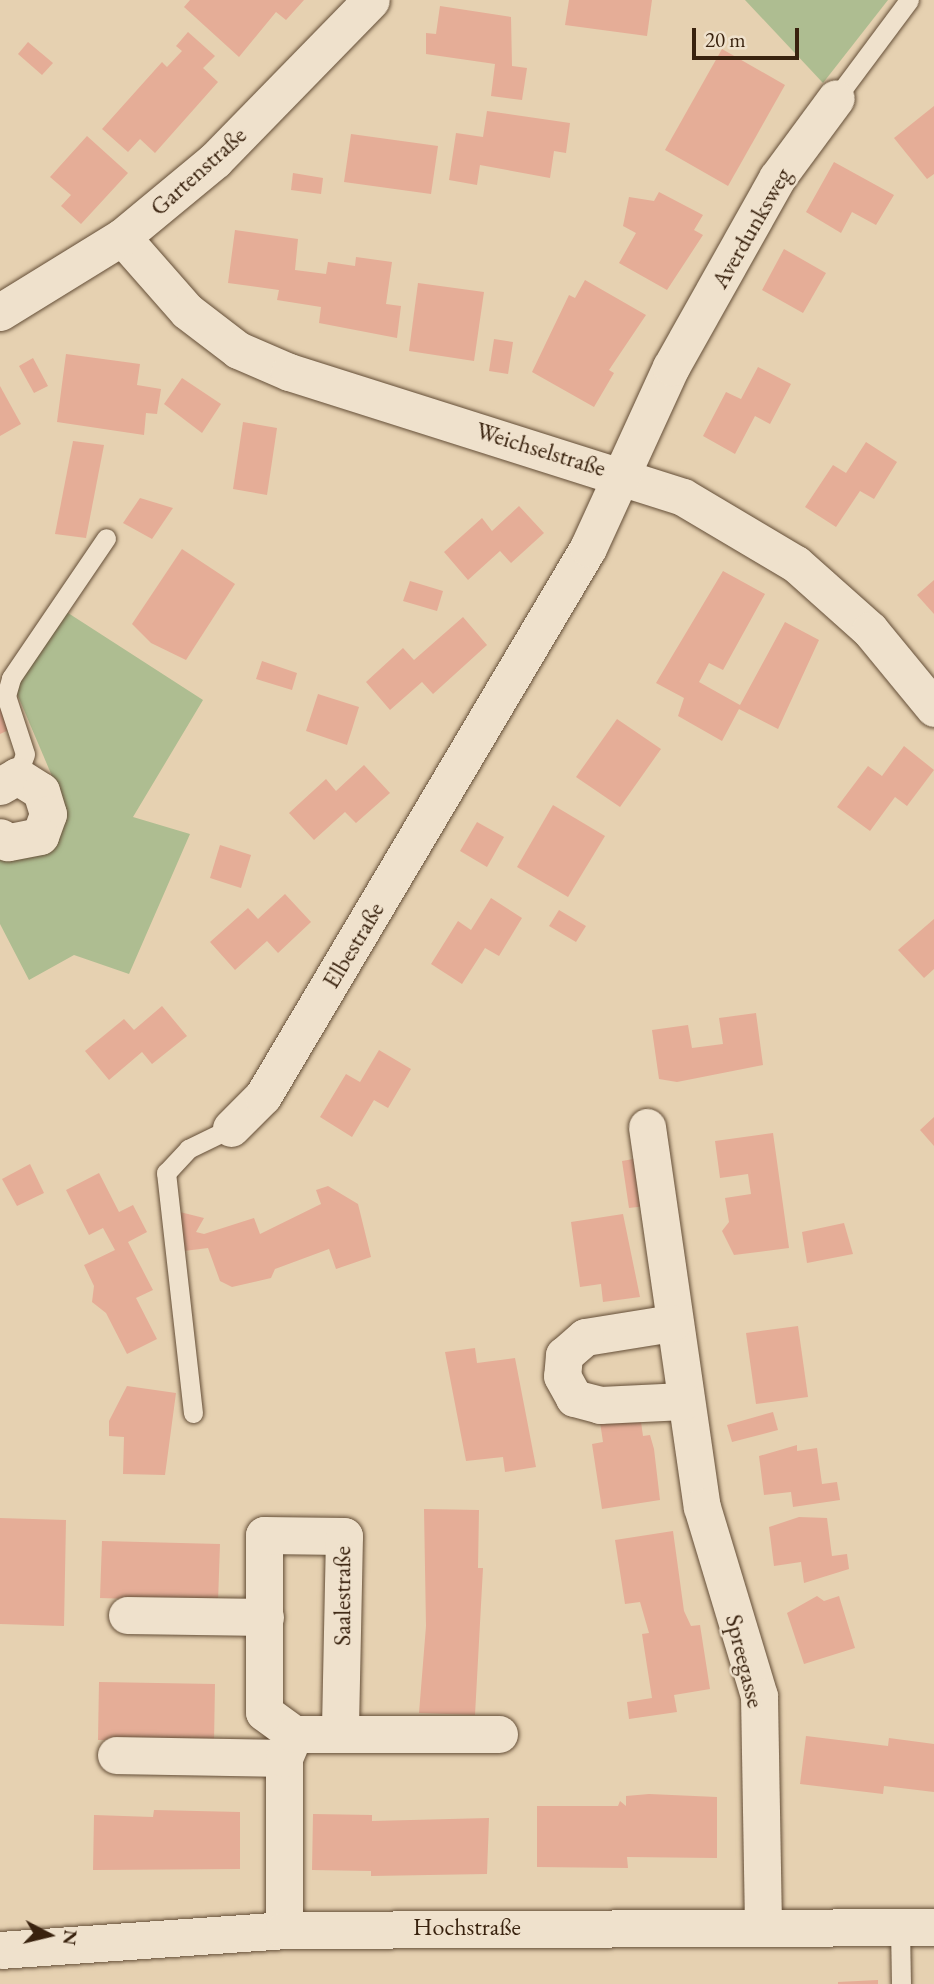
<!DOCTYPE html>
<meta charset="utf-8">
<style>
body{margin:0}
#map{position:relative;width:934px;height:1984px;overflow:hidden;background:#e6d1b1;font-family:"EB Garamond",serif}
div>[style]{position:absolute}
.green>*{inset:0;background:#aebd91}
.building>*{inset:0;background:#e5ad97}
.roads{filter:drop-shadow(0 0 2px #644e37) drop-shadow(0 0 2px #644e37)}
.service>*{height:19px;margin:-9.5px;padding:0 9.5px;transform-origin:9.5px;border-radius:9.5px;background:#efe1cc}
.minor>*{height:37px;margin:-18.5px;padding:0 18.5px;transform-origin:18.5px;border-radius:18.5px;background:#efe1cc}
span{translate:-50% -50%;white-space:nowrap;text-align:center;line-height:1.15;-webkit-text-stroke:5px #efe1cc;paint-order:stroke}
.street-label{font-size:24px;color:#39220e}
.north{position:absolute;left:14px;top:1900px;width:70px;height:70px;-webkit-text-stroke:5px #efe1cc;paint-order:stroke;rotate:97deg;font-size:19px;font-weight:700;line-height:28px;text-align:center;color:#39220e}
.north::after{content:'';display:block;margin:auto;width:24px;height:32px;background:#39220e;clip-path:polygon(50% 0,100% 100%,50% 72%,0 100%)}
.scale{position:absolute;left:692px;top:28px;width:107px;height:32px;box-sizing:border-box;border:4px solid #39220e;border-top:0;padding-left:9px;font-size:21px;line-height:24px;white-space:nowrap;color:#39220e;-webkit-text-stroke:5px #efe1cc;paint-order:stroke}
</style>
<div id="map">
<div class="green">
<div style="clip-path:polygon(745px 0,888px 0,823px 83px)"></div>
<div style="clip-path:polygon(65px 611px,203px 700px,133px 817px,190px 834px,129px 974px,74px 955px,29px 980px,0 924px,0 853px,63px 824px,66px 809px,15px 689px)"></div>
</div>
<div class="building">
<div style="clip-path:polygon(190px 0,304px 0,286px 20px,276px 12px,239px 57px,184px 7px)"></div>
<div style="clip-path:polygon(569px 0,652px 0,647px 36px,565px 25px)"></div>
<div style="clip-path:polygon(440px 6px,511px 17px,512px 66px,527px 68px,522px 100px,491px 96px,495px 64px,426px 54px,426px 33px,436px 34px)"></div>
<div style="clip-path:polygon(188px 32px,215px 56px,203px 68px,218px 82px,155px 153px,140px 139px,128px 152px,102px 129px,162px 62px,167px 67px,182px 51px,176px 46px)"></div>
<div style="clip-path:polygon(28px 42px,53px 63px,42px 75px,18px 54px)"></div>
<div style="clip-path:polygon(722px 49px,785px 85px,728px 186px,665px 150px)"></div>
<div style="clip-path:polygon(934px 106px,934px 174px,927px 179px,894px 138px)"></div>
<div style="clip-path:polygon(487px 111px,570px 123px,566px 153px,554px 151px,550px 178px,480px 165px,477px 185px,449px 180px,456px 133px,483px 137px)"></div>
<div style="clip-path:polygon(351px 134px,438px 146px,431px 194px,344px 182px)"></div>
<div style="clip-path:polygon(87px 136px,128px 173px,81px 224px,61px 206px,71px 195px,50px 177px)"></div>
<div style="clip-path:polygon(834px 162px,894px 195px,876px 225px,852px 212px,841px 233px,806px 212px)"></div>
<div style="clip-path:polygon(293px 173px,323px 178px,321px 194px,291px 190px)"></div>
<div style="clip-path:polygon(659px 192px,703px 215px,694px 230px,703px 235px,667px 290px,619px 263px,636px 233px,623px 226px,629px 197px,654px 201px)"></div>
<div style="clip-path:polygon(235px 230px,298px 239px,295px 270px,326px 274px,328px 262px,355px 266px,356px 257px,392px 262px,386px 304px,401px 306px,397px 338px,319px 323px,321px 307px,277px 300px,279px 290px,228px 283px)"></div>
<div style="clip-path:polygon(784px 249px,826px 273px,803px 313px,762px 290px)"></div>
<div style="clip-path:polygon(585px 280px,646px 315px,609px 370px,614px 373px,594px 407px,532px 372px,569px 295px,575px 298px)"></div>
<div style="clip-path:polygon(418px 283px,484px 292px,474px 361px,409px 351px)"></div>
<div style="clip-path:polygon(494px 339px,513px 342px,508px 374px,489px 371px)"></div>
<div style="clip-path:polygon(66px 354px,140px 364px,137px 385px,161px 389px,157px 414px,146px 413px,144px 435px,57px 422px)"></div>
<div style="clip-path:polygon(33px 358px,48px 386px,34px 393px,19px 366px)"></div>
<div style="clip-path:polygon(758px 367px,791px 384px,770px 424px,755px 416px,735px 454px,703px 436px,726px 392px,741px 399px)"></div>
<div style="clip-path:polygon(182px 378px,221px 404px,202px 433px,164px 404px)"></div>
<div style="clip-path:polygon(0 386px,21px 424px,0 436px)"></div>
<div style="clip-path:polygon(243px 422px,277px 428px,267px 495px,233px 489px)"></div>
<div style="clip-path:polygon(73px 441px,104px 445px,86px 538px,55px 534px)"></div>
<div style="clip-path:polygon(866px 442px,897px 462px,874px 499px,860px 491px,836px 527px,805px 507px,833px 465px,846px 473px)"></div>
<div style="clip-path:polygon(140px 498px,173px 508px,152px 539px,123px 523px)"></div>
<div style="clip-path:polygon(519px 506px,544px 533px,511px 563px,500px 551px,468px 580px,444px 552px,482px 518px,492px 531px)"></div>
<div style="clip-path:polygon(182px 549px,235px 584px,186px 660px,151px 643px,132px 624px)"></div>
<div style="clip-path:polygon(723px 571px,765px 594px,723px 670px,709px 663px,699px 682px,740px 705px,785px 622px,819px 640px,778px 729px,739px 709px,722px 741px,678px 716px,684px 698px,656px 683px)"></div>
<div style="clip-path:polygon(934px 580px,934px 614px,917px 595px)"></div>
<div style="clip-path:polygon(410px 581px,443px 591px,437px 611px,403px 601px)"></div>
<div style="clip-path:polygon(463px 617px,487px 645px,433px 694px,422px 682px,390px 710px,366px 682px,403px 648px,414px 660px)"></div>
<div style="clip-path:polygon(262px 661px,297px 673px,292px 690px,256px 679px)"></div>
<div style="clip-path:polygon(318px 694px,359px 707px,347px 745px,306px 731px)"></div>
<div style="clip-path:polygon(0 708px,11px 729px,0 734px)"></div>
<div style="clip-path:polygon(617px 719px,661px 749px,620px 807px,576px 777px)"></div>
<div style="clip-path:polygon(904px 746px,934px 770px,907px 806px,895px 797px,870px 831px,837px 807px,868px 766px,882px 776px)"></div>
<div style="clip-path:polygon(364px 765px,390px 793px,356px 823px,345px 812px,314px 840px,289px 813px,326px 779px,336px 791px)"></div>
<div style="clip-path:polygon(553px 805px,605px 836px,568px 897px,517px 867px)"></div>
<div style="clip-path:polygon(477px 822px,504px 837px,487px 867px,460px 851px)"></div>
<div style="clip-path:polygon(220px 845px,251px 855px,241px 888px,210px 878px)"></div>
<div style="clip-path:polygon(285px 894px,311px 922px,278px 953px,267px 941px,235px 970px,210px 942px,248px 908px,258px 919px)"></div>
<div style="clip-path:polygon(491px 898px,522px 918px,499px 956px,485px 948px,462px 984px,431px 964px,458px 921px,471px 930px)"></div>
<div style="clip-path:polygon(559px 910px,586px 926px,576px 942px,549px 926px)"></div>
<div style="clip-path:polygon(934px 919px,934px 969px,924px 978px,898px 950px)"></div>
<div style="clip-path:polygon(162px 1006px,187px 1036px,152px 1064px,142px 1052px,109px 1080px,85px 1051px,124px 1019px,134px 1030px)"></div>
<div style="clip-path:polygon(756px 1013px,763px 1065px,677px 1082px,659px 1079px,652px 1030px,688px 1025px,692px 1048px,723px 1044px,719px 1018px)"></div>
<div style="clip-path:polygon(379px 1050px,411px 1069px,388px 1108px,374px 1100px,352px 1137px,320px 1117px,346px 1074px,360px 1082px)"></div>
<div style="clip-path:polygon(934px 1117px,934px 1146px,920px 1130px)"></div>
<div style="clip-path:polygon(773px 1133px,789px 1248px,734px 1255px,722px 1231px,729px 1222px,725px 1198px,751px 1194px,748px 1174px,720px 1178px,715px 1141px)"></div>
<div style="clip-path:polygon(639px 1158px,646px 1206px,629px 1208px,622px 1161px)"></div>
<div style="clip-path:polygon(30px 1164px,44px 1193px,17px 1206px,2px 1179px)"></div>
<div style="clip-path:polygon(99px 1173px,119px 1212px,133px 1205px,147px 1232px,128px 1242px,153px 1290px,136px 1298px,157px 1339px,127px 1354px,106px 1313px,92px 1302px,94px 1286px,84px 1265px,115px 1250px,103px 1228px,89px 1235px,66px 1190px)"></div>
<div style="clip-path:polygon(328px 1186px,358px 1204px,371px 1257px,336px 1269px,329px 1249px,275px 1269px,271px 1278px,232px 1287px,220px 1281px,208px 1248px,184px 1251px,180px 1212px,204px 1218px,196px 1232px,204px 1234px,254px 1218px,260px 1234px,321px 1204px,316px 1190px)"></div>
<div style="clip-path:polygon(623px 1214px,640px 1297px,603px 1302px,601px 1284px,580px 1287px,571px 1222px)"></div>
<div style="clip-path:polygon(844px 1223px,853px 1254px,807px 1263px,802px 1232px)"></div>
<div style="clip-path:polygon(798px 1326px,808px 1397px,756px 1404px,746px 1333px)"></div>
<div style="clip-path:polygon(475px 1348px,477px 1363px,515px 1358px,536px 1467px,505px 1472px,503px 1457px,466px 1461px,445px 1352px)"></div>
<div style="clip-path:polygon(127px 1386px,176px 1393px,165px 1475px,123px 1474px,124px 1437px,109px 1436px,109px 1421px)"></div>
<div style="clip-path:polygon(773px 1412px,778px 1430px,732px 1442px,727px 1425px)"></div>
<div style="clip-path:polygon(640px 1415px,643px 1436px,650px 1435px,654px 1449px,660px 1500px,602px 1509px,592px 1444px,603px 1442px,600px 1422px)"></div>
<div style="clip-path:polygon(797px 1445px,797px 1451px,817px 1448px,822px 1484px,837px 1482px,840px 1500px,793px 1507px,791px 1492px,764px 1495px,759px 1456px)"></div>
<div style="clip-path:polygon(424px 1509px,479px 1510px,478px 1568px,483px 1568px,475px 1715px,419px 1713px,426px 1626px)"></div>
<div style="clip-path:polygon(799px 1517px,827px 1518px,832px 1556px,847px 1554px,849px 1569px,804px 1583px,801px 1562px,774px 1566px,769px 1527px)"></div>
<div style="clip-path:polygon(0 1518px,66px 1520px,64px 1626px,0 1624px)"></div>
<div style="clip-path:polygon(673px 1531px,684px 1611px,691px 1626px,700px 1625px,710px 1689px,674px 1695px,677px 1712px,629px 1719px,627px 1702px,652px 1698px,642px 1634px,649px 1633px,640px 1602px,625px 1604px,615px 1540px)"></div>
<div style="clip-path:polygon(102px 1541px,220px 1544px,218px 1602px,100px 1598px)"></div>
<div style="clip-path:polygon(817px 1596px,824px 1601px,839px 1596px,855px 1648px,804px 1664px,787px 1613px)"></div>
<div style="clip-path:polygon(99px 1682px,215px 1684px,214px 1742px,98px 1740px)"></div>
<div style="clip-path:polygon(806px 1736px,888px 1746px,889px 1738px,934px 1744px,934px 1792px,884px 1786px,883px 1794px,800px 1784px)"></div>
<div style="clip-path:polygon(649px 1794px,717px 1797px,717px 1858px,627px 1857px,628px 1868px,537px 1867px,537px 1806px,618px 1806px,620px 1801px,626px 1806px,626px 1796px)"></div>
<div style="clip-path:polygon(154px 1810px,240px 1812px,240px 1869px,93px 1870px,94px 1815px,153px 1817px)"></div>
<div style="clip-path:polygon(313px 1814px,372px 1815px,372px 1821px,489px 1818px,487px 1874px,371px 1876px,371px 1871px,312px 1870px)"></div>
<div style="clip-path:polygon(878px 1980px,878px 1984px,838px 1984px,838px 1982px)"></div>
</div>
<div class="roads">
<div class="service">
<div style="left:836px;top:98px;width:122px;rotate:-53.3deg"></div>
<div style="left:17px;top:776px;width:23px;rotate:-70deg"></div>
<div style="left:25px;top:754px;width:61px;rotate:-108.1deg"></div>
<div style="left:6px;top:696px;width:19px;rotate:-74deg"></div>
<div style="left:11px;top:678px;width:169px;rotate:-55.8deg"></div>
<div style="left:193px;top:1413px;width:242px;rotate:-96.4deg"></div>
<div style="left:166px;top:1173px;width:33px;rotate:-47deg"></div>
<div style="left:188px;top:1149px;width:48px;rotate:-26deg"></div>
<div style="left:900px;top:1927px;width:57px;rotate:89deg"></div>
</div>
<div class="minor">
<div style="left:122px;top:237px;width:98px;rotate:48.7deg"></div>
<div style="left:187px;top:311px;width:64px;rotate:37.4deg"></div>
<div style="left:238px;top:350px;width:56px;rotate:23.3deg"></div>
<div style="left:289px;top:372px;width:413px;rotate:17.6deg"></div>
<div style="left:683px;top:497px;width:131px;rotate:30.7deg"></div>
<div style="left:796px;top:564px;width:99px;rotate:41.7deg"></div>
<div style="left:870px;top:630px;width:101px;rotate:50.6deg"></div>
<div style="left:0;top:312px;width:143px;rotate:-31.6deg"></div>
<div style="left:122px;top:237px;width:121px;rotate:-39.6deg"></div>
<div style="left:215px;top:160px;width:223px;rotate:-45.7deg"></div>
<div style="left:0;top:786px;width:20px;rotate:-30deg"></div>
<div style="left:17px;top:776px;width:28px;rotate:32deg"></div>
<div style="left:41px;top:791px;width:24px;rotate:73deg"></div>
<div style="left:48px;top:814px;width:23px;rotate:110deg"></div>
<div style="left:40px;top:836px;width:33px;rotate:169deg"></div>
<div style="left:8px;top:842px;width:9px;rotate:-148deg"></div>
<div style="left:647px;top:1127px;width:384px;rotate:81.8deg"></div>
<div style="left:702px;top:1507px;width:197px;rotate:73.2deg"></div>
<div style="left:759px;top:1696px;width:230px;rotate:89deg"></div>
<div style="left:231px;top:1128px;width:45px;rotate:-45deg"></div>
<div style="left:263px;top:1096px;width:637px;rotate:-59.33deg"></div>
<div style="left:588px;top:548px;width:199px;rotate:-65.4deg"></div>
<div style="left:671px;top:367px;width:217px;rotate:-60.7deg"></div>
<div style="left:777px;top:178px;width:99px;rotate:-53.6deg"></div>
<div style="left:672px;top:1323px;width:88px;rotate:170.9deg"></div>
<div style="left:585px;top:1337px;width:28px;rotate:139deg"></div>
<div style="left:564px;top:1355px;width:21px;rotate:95deg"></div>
<div style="left:562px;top:1376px;width:25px;rotate:61deg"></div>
<div style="left:574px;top:1398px;width:27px;rotate:15deg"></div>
<div style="left:600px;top:1405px;width:84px;rotate:-2.7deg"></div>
<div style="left:127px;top:1615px;width:138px;rotate:0.8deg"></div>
<div style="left:294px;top:1734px;width:37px;rotate:-144deg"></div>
<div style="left:264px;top:1712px;width:177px;rotate:-90deg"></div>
<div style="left:264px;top:1535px;width:80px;rotate:0.7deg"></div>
<div style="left:344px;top:1536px;width:196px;rotate:91.2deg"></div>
<div style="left:116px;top:1755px;width:168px;rotate:1deg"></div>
<div style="left:284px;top:1930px;width:172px;rotate:-90deg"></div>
<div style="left:284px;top:1758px;width:26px;rotate:-67deg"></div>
<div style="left:294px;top:1734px;width:205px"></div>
<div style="left:0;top:1950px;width:285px;rotate:-4deg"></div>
<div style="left:284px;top:1930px;width:650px;rotate:-0.26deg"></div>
</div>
</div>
<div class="street-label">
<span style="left:198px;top:171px;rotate:-42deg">Gartenstraße</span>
<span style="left:751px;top:228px;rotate:-60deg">Averdunksweg</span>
<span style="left:541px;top:449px;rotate:17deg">Weichselstraße</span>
<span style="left:353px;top:945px;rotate:-59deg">Elbestraße</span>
<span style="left:342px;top:1596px;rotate:-90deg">Saalestraße</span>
<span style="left:745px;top:1661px;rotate:76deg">Spreegasse</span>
<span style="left:467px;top:1927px">Hochstraße</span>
</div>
<div class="north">N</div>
<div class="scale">20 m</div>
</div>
